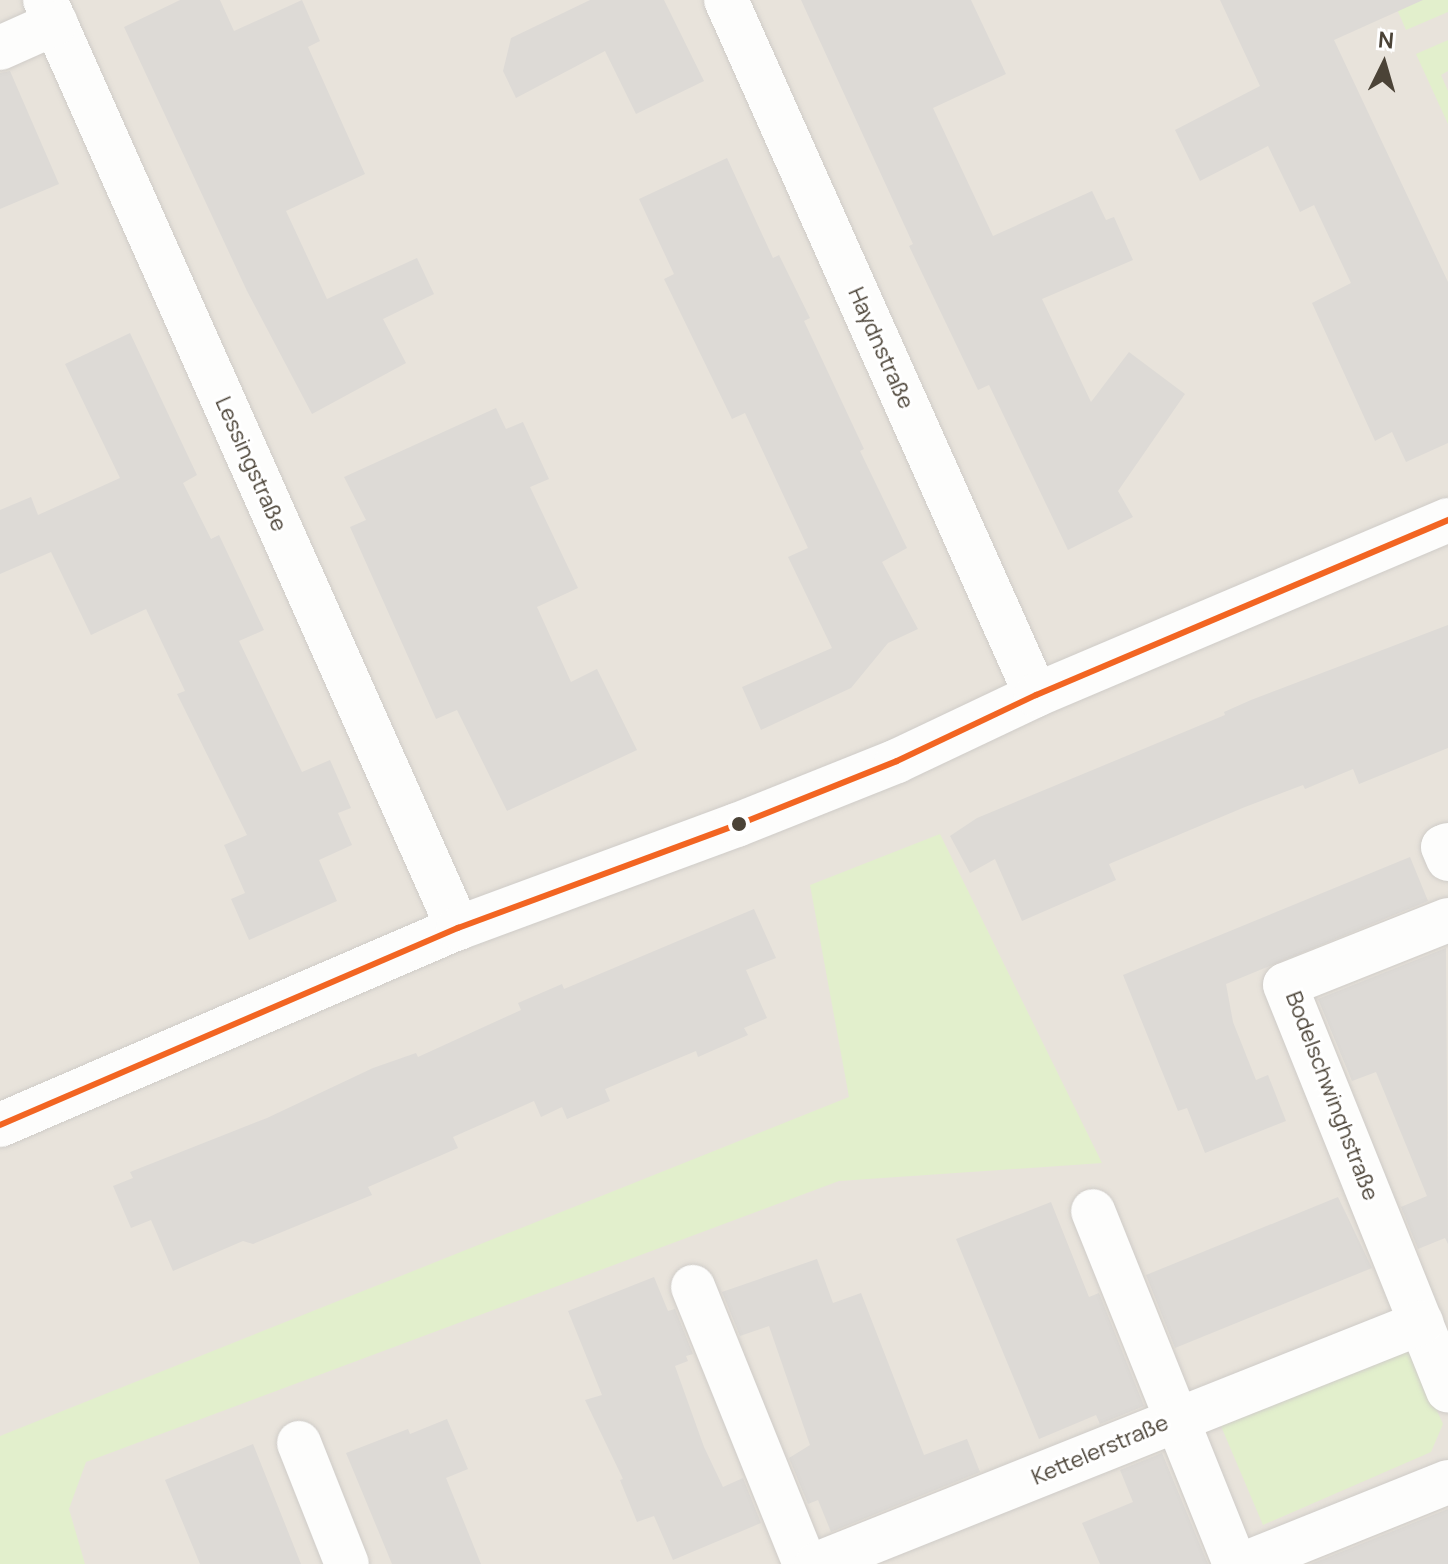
<!DOCTYPE html>
<meta charset="utf-8">
<style>
body{margin:0}
#map{position:relative;width:1448px;height:1564px;overflow:hidden;background:#f3f1ee;font-family:Manrope,sans-serif}
div>[style]{position:absolute}
.residential>*{inset:0;background:#e8e3db}
.green>*{inset:0;background:#e2efcc}
.building>*{inset:0;background:#dddad6}
.roads{filter:drop-shadow(0 0 2px #cfccc8) drop-shadow(0 0 2px #cfccc8)}
.minor>*{height:44px;margin:-22px;padding:0 22px;transform-origin:22px;border-radius:22px;background:#fdfdfc}
.bus-1>*{height:6px;margin:-3px;padding:0 3px;transform-origin:3px;border-radius:3px;background:#f26522}
.dots>*{width:22px;height:22px;translate:-50% -50%;box-sizing:border-box;border:4px solid #fff;border-radius:50%}
span{translate:-50% -50%;white-space:nowrap;text-align:center;line-height:1.15;-webkit-text-stroke:6px #fff;paint-order:stroke}
.street-label{font-size:22px;color:#4b4337}
.north{position:absolute;left:1344px;top:24px;width:80px;height:80px;-webkit-text-stroke:6px #fff;paint-order:stroke;rotate:5deg;font-size:22px;font-weight:700;line-height:32px;text-align:center;color:#4b4337}
.north::after{content:'';display:block;margin:auto;width:28px;height:36px;background:#4b4337;clip-path:polygon(50% 0,100% 100%,50% 72%,0 100%)}
</style>
<div id="map">
<div class="residential">
<div style="clip-path:polygon(0 0,1448px 0,1448px 1564px,0 1564px)"></div>
</div>
<div class="green">
<div style="clip-path:polygon(1393px 0,1448px 0,1448px 12px,1406px 30px)"></div>
<div style="clip-path:polygon(1448px 40px,1448px 71px,1441px 75px,1448px 91px,1448px 124px,1416px 54px)"></div>
<div style="clip-path:polygon(940px 834px,1102px 1163px,839px 1181px,86px 1462px,69px 1509px,85px 1564px,0 1564px,0 1436px,849px 1097px,810px 885px)"></div>
<div style="clip-path:polygon(1405px 1339px,1443px 1424px,1431px 1452px,1263px 1525px,1218px 1419px)"></div>
</div>
<div class="building">
<div style="clip-path:polygon(180px 0,220px 0,234px 31px,302px 0,320px 41px,308px 47px,365px 174px,286px 211px,327px 299px,417px 258px,434px 294px,383px 319px,406px 363px,312px 414px,247px 291px,124px 27px)"></div>
<div style="clip-path:polygon(590px 0,664px 0,704px 81px,636px 114px,605px 51px,516px 98px,503px 71px,511px 38px)"></div>
<div style="clip-path:polygon(801px 0,971px 0,1006px 74px,933px 108px,993px 236px,1092px 191px,1106px 220px,1114px 217px,1133px 260px,1042px 299px,1091px 402px,1129px 352px,1185px 394px,1118px 491px,1133px 517px,1068px 550px,989px 385px,978px 390px,909px 246px,913px 244px)"></div>
<div style="clip-path:polygon(1220px 0,1423px 0,1334px 40px,1448px 282px,1448px 443px,1406px 462px,1392px 432px,1375px 441px,1312px 303px,1351px 283px,1314px 205px,1300px 212px,1268px 146px,1200px 181px,1175px 130px,1260px 86px)"></div>
<div style="clip-path:polygon(10px 71px,59px 184px,0 209px,0 73px)"></div>
<div style="clip-path:polygon(727px 158px,773px 258px,779px 255px,810px 318px,804px 321px,864px 449px,860px 451px,907px 548px,882px 562px,918px 629px,888px 643px,851px 688px,761px 730px,742px 687px,832px 648px,788px 557px,808px 548px,745px 413px,732px 419px,664px 279px,674px 274px,639px 199px)"></div>
<div style="clip-path:polygon(130px 333px,197px 475px,183px 483px,211px 539px,219px 535px,264px 630px,239px 641px,302px 772px,330px 760px,351px 808px,338px 813px,352px 845px,319px 860px,337px 901px,249px 940px,231px 899px,245px 893px,224px 845px,247px 835px,177px 694px,185px 691px,146px 609px,91px 635px,51px 552px,0 574px,0 510px,31px 497px,38px 515px,120px 478px,65px 364px)"></div>
<div style="clip-path:polygon(496px 408px,506px 429px,523px 422px,549px 479px,530px 487px,578px 588px,537px 607px,571px 682px,597px 669px,637px 750px,507px 811px,457px 710px,436px 719px,350px 527px,366px 520px,344px 477px)"></div>
<div style="clip-path:polygon(1448px 625px,1448px 748px,1359px 784px,1353px 769px,1305px 789px,1303px 785px,1245px 807px,1109px 864px,1116px 880px,1022px 921px,995px 859px,970px 873px,950px 836px,977px 818px,1225px 715px,1224px 712px,1251px 700px)"></div>
<div style="clip-path:polygon(1410px 857px,1428px 901px,1226px 984px,1233px 1022px,1256px 1080px,1268px 1075px,1286px 1121px,1205px 1153px,1187px 1108px,1178px 1111px,1123px 975px)"></div>
<div style="clip-path:polygon(754px 909px,776px 958px,746px 970px,767px 1018px,744px 1028px,748px 1035px,698px 1057px,696px 1051px,605px 1089px,610px 1101px,567px 1119px,562px 1107px,541px 1117px,534px 1101px,453px 1137px,458px 1148px,368px 1187px,372px 1195px,253px 1244px,243px 1241px,173px 1271px,151px 1220px,131px 1228px,113px 1186px,133px 1178px,130px 1172px,267px 1118px,373px 1068px,416px 1053px,418px 1057px,521px 1010px,518px 1003px,562px 984px,564px 989px)"></div>
<div style="clip-path:polygon(1446px 948px,1448px 1244px,1445px 1238px,1418px 1249px,1401px 1207px,1427px 1196px,1376px 1072px,1352px 1081px,1318px 999px)"></div>
<div style="clip-path:polygon(1338px 1197px,1372px 1268px,1175px 1348px,1146px 1275px)"></div>
<div style="clip-path:polygon(1051px 1202px,1089px 1297px,1099px 1293px,1144px 1406px,1100px 1424px,1096px 1415px,1039px 1439px,956px 1239px)"></div>
<div style="clip-path:polygon(817px 1259px,833px 1303px,861px 1293px,924px 1455px,967px 1439px,980px 1472px,831px 1532px,818px 1500px,808px 1504px,789px 1458px,810px 1445px,769px 1326px,740px 1336px,722px 1292px)"></div>
<div style="clip-path:polygon(654px 1277px,668px 1311px,675px 1309px,693px 1354px,686px 1356px,688px 1361px,675px 1366px,704px 1447px,723px 1487px,743px 1478px,761px 1523px,673px 1560px,654px 1516px,637px 1522px,620px 1480px,623px 1479px,585px 1400px,602px 1395px,568px 1311px)"></div>
<div style="clip-path:polygon(447px 1419px,468px 1469px,446px 1478px,481px 1564px,392px 1564px,346px 1453px,408px 1429px,410px 1434px)"></div>
<div style="clip-path:polygon(253px 1444px,301px 1564px,200px 1564px,165px 1480px)"></div>
<div style="clip-path:polygon(1162px 1453px,1208px 1564px,1100px 1564px,1082px 1523px,1133px 1502px,1120px 1470px)"></div>
<div style="clip-path:polygon(1448px 1509px,1448px 1564px,1311px 1564px)"></div>
</div>
<div class="roads">
<div class="minor">
<div style="left:45px;top:0;width:1016px;rotate:66.01deg"></div>
<div style="left:726px;top:0;width:761px;rotate:65.96deg"></div>
<div style="left:0;top:48px;width:61px;rotate:-24.1deg"></div>
<div style="left:1448px;top:845px;width:5px;rotate:158deg"></div>
<div style="left:1443px;top:847px;width:13px;rotate:67deg"></div>
<div style="left:1448px;top:920px;width:175px;rotate:158.3deg"></div>
<div style="left:1285px;top:985px;width:437px;rotate:68.1deg"></div>
<div style="left:0;top:1125px;width:499px;rotate:-23.3deg"></div>
<div style="left:458px;top:928px;width:297px;rotate:-20.3deg"></div>
<div style="left:737px;top:825px;width:172px;rotate:-21.8deg"></div>
<div style="left:897px;top:761px;width:154px;rotate:-25.4deg"></div>
<div style="left:1036px;top:695px;width:448px;rotate:-23deg"></div>
<div style="left:693px;top:1287px;width:299px;rotate:68deg"></div>
<div style="left:299px;top:1443px;width:130px;rotate:68.4deg"></div>
<div style="left:817px;top:1564px;width:388px;rotate:-21.8deg"></div>
<div style="left:1177px;top:1420px;width:225px;rotate:-111.9deg"></div>
<div style="left:1235px;top:1564px;width:155px;rotate:-111.9deg"></div>
<div style="left:1177px;top:1420px;width:263px;rotate:-21.7deg"></div>
<div style="left:1244px;top:1564px;width:220px;rotate:-21.9deg"></div>
</div>
</div>
<div class="bus-1">
<div style="left:0;top:1125px;width:499px;rotate:-23.3deg"></div>
<div style="left:458px;top:928px;width:297px;rotate:-20.3deg"></div>
<div style="left:737px;top:825px;width:172px;rotate:-21.8deg"></div>
<div style="left:897px;top:761px;width:154px;rotate:-25.4deg"></div>
<div style="left:1036px;top:695px;width:448px;rotate:-23deg"></div>
</div>
<div class="dots">
<div style="left:739px;top:824px;background:#4b4337"></div>
</div>
<div class="street-label">
<span style="left:881px;top:348px;rotate:66deg">Haydnstraße</span>
<span style="left:251px;top:464px;rotate:66deg">Lessingstraße</span>
<span style="left:1332px;top:1096px;rotate:69deg">Bodelschwinghstraße</span>
<span style="left:1100px;top:1450px;rotate:-23deg">Kettelerstraße</span>
</div>
<div class="north">N</div>
</div>
